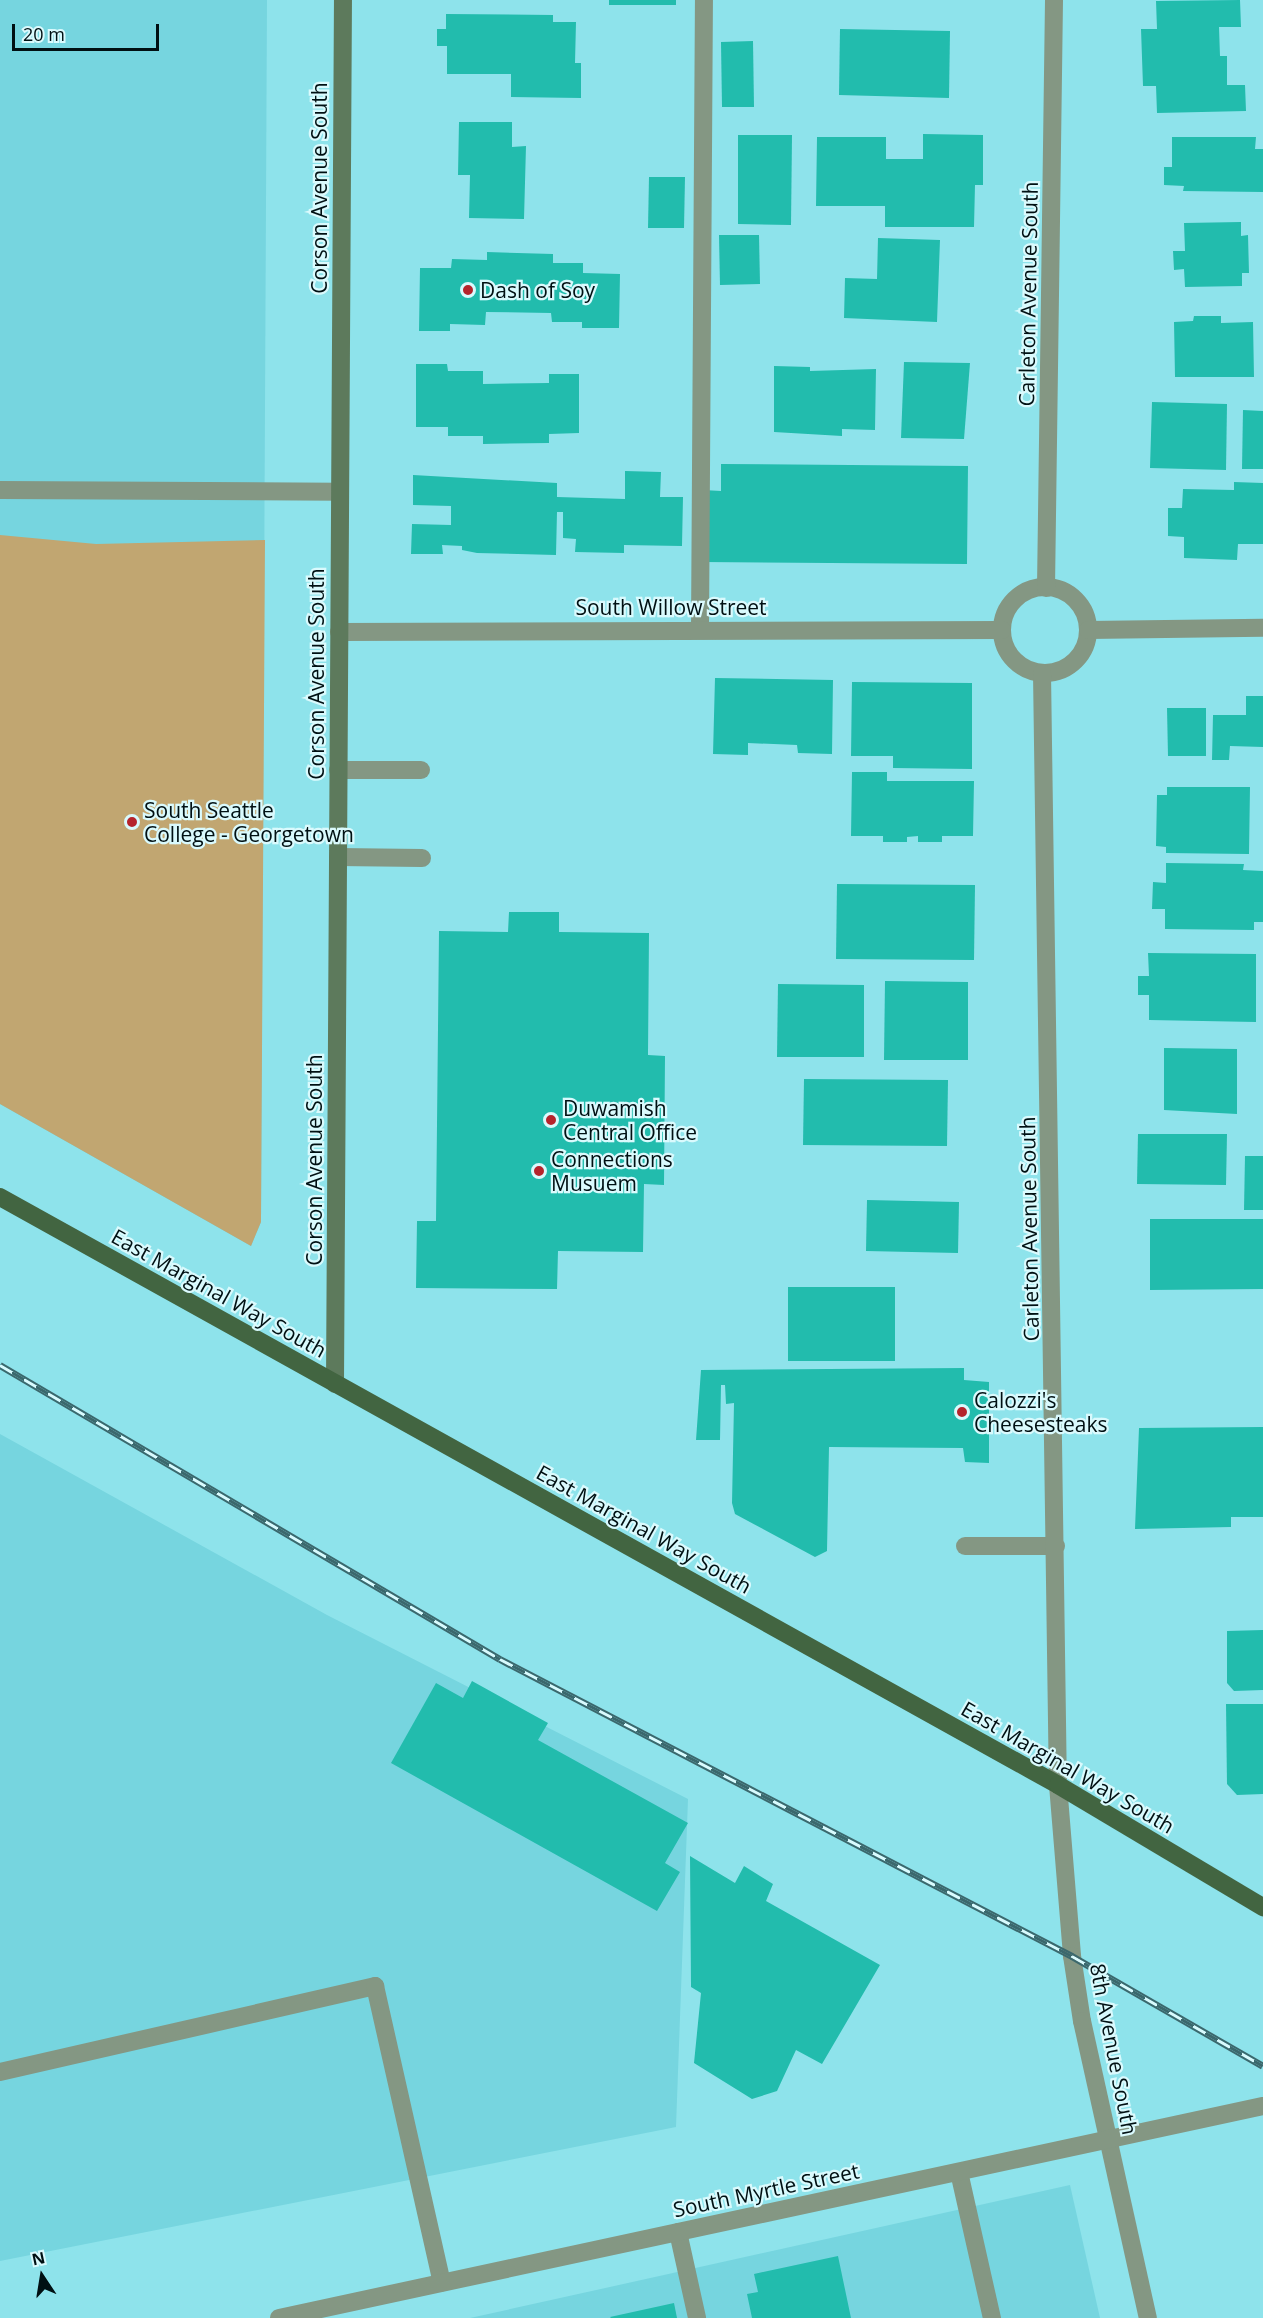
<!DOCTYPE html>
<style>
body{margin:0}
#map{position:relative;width:1263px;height:2318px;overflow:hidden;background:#8ee3eb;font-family:"Open Sans",sans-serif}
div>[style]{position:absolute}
.built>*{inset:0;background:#76d5df}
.green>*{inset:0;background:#c1a671}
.building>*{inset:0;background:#22bcad}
.lane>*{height:18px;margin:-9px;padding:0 9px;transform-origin:9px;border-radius:9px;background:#849783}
.street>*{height:18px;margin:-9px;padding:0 9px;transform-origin:9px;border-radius:9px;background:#849783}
.street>.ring{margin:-9px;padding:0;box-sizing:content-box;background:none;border:18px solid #849783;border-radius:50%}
.secondary>*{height:18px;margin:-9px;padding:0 9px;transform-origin:9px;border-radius:9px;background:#5d7a5c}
.primary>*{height:18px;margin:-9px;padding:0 9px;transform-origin:9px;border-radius:9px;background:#426541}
.rail>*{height:7px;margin-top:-3.5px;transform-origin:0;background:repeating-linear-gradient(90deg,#dafafd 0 14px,#3b686d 0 28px);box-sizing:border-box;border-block:2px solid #3b686d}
.dots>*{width:16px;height:16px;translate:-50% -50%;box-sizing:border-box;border:3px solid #dafafd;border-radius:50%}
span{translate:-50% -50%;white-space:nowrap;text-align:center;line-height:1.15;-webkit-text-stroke:4.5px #dafafd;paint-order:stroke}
.street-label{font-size:21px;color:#001013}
.poi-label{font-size:21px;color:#001013}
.left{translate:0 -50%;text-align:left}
.north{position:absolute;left:12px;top:2246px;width:60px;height:60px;-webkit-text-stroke:4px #dafafd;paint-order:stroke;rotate:348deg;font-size:16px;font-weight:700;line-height:24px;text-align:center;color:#001013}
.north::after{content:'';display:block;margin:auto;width:21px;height:27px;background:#001013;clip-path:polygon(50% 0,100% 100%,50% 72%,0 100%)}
.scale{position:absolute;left:12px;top:24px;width:147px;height:27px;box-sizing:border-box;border:3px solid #001013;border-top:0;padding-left:8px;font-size:18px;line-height:21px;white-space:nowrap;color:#001013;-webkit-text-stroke:4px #dafafd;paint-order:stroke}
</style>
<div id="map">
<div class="built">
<div style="clip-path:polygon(0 0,267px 0,261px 1222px,251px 1246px,0 1104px)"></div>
<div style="clip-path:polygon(0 1434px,327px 1615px,688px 1799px,676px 2127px,0 2261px)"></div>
<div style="clip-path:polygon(1070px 2185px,1100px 2318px,470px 2318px)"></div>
</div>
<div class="green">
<div style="clip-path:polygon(0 535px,96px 544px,265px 540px,261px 1222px,251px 1246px,0 1104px)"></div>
</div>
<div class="building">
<div style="clip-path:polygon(609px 0,676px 0,676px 5px,609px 5px)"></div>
<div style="clip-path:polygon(1240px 0,1241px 27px,1219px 27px,1220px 56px,1227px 56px,1227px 85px,1245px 85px,1246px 111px,1157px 113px,1156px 86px,1143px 86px,1141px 29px,1157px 29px,1156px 1px)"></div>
<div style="clip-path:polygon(446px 14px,553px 15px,553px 22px,576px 22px,575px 63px,581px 63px,581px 98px,511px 97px,511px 74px,447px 74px,447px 46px,437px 46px,437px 29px,446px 29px)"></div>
<div style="clip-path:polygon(840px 29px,950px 31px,949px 98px,839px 95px)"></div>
<div style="clip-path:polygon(753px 41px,754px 107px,722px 107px,721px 42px)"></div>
<div style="clip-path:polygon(459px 122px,512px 122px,512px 147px,526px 146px,524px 219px,469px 218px,470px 175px,458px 175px)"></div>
<div style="clip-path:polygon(923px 134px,983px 135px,983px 185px,975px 185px,974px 227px,885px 227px,885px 206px,816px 206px,817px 137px,886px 137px,886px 159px,923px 159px)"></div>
<div style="clip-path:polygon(738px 135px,792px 135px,791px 225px,738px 224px)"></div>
<div style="clip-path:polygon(1172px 137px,1256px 137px,1255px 149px,1263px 149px,1263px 192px,1183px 191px,1184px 186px,1164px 185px,1164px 167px,1172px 167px)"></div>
<div style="clip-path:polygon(649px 177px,685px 177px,684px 228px,648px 228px)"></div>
<div style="clip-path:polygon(1241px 222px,1241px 236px,1248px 235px,1249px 273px,1242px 273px,1242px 286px,1185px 287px,1184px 269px,1174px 270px,1173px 251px,1185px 251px,1184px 223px)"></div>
<div style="clip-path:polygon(719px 235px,759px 235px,760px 284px,720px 285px)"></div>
<div style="clip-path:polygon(878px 238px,940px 240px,937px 322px,844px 318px,845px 278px,877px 279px)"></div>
<div style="clip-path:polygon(487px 252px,553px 254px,553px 263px,583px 263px,583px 273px,620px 274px,619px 328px,582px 328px,582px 322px,552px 322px,551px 313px,486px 312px,485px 325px,450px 324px,450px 331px,419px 331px,420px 268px,451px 268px,452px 259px,487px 260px)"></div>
<div style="clip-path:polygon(1194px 316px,1221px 316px,1221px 323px,1253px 322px,1254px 377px,1175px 377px,1174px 322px,1193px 321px)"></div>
<div style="clip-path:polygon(904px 362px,970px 363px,964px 439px,901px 438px)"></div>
<div style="clip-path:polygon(416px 364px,447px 364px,448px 371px,483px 371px,483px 384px,549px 383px,549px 374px,579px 374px,579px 433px,549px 434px,549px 443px,483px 444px,483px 436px,448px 436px,448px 427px,416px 427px)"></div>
<div style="clip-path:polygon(774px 366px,810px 367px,810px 371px,876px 369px,875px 430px,842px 429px,842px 436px,774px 432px)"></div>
<div style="clip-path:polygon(1152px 402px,1227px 404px,1226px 470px,1150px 468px)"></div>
<div style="clip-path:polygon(1243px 410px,1263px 411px,1263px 469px,1242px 469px)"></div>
<div style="clip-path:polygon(721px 464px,968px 466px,967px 564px,703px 562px,703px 490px,721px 491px)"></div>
<div style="clip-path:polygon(625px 471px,661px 472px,660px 497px,683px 497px,682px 546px,624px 545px,624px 553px,575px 552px,576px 539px,563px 538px,563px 512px,557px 512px,556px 555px,477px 553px,462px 550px,462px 546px,442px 545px,443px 554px,411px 554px,412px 524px,451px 525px,451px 506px,413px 505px,413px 475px,557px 483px,557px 497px,625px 499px)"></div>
<div style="clip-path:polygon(1234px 482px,1263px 483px,1263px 544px,1238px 544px,1237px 560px,1184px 558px,1184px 537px,1168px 536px,1168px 508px,1182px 508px,1183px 489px,1234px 490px)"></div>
<div style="clip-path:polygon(715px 678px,833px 680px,832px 754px,798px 753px,797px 745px,748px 743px,748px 755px,713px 754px)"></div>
<div style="clip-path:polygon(852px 682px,972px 683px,972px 769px,893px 768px,893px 756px,851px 756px)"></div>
<div style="clip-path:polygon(1246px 696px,1263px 696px,1263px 747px,1230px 746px,1229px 760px,1212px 760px,1213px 715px,1246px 715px)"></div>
<div style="clip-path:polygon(1167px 708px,1206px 708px,1206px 756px,1168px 756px)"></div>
<div style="clip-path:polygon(852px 772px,887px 772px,887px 781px,974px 781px,973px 836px,942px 836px,942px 842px,918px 842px,918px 836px,907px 837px,907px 842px,883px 842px,883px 836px,851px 836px)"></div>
<div style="clip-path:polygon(1167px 787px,1250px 787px,1249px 854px,1166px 853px,1166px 847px,1156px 846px,1157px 795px,1167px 795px)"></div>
<div style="clip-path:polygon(1166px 863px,1244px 864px,1243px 870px,1263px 871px,1263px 922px,1254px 922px,1254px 930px,1165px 929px,1165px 909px,1152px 909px,1153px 882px,1166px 883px)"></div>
<div style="clip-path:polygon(837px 884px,975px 885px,974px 960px,836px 959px)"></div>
<div style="clip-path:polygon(509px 912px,559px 912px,559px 932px,649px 933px,648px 1055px,665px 1056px,664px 1185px,644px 1184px,643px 1252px,558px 1251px,557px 1289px,416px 1288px,417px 1221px,436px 1221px,439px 931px,508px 932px)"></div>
<div style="clip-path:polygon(1148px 953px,1256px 954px,1256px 1022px,1149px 1020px,1149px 995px,1138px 995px,1138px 976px,1149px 976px)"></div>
<div style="clip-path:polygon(885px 981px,968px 982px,968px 1060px,884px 1060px)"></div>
<div style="clip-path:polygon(778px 984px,864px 985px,864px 1057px,777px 1057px)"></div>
<div style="clip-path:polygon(1164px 1048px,1237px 1049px,1237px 1114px,1164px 1110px)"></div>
<div style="clip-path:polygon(804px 1079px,948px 1080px,947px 1146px,803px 1145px)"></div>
<div style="clip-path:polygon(1138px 1134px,1227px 1134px,1226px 1185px,1137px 1184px)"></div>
<div style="clip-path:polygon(1245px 1156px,1263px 1156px,1263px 1210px,1244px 1210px)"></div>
<div style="clip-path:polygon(867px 1200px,959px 1202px,958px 1253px,866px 1251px)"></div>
<div style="clip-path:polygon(1150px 1219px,1263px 1219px,1263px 1289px,1150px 1290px)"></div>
<div style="clip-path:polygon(788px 1287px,895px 1287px,895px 1361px,788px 1361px)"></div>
<div style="clip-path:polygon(964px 1368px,964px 1380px,989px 1382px,989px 1463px,965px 1462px,963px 1448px,829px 1447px,827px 1551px,815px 1557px,735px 1514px,732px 1503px,734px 1403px,726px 1404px,725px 1385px,721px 1385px,720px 1440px,696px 1440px,701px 1370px)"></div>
<div style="clip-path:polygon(1263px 1427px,1263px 1517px,1231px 1517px,1231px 1527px,1135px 1529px,1139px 1428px)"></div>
<div style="clip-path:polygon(1263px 1630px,1263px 1690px,1234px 1691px,1227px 1683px,1227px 1631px)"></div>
<div style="clip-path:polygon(472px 1681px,548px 1723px,538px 1740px,688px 1823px,665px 1863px,680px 1872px,657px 1911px,391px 1763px,436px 1683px,463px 1698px)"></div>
<div style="clip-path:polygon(1226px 1704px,1263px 1704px,1263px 1794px,1237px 1795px,1227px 1784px)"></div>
<div style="clip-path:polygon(690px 1856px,735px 1883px,744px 1866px,773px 1884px,766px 1901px,880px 1965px,822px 2064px,796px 2050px,777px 2091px,752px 2099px,694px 2063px,701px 1993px,691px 1987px)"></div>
<div style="clip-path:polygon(838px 2256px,851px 2318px,752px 2318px,747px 2294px,758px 2292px,754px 2274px)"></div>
<div style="clip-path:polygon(674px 2303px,677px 2318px,611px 2318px,610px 2317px)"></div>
</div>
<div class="lane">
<div style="left:0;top:490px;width:339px;rotate:0.3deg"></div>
<div style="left:700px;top:628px;width:628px;rotate:-89.64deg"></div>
<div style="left:338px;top:770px;width:83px"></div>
<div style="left:338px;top:857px;width:84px;rotate:0.7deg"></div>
<div style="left:965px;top:1546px;width:91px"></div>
<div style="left:0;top:2072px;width:385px;rotate:-12.9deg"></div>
<div style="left:375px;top:1986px;width:304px;rotate:77.3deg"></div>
<div style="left:959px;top:2172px;width:150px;rotate:77.3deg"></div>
<div style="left:678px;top:2232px;width:88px;rotate:77.5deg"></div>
</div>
<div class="street">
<div class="ring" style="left:1002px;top:587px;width:68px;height:68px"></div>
<div style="left:1046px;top:588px;width:588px;rotate:-89.22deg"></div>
<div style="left:1088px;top:630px;width:175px;rotate:-0.7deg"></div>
<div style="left:339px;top:632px;width:663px;rotate:-0.17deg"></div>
<div style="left:1042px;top:673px;width:1112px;rotate:89.18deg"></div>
<div style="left:1058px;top:1785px;width:172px;rotate:85.3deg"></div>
<div style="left:1072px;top:1956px;width:66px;rotate:81.3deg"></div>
<div style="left:1082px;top:2021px;width:304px;rotate:77.5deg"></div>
<div style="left:279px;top:2318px;width:1007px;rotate:-12.16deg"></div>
</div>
<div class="secondary">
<div style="left:335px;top:1384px;width:1384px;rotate:-89.67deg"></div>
</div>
<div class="primary">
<div style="left:0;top:1197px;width:1210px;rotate:29.06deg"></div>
<div style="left:1058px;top:1785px;width:239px;rotate:30.8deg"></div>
</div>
<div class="rail">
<div style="left:0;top:1365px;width:580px;rotate:30.46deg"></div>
<div style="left:500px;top:1659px;width:645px;rotate:27.44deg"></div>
<div style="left:1072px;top:1956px;width:220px;rotate:29.9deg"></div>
</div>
<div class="dots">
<div style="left:468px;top:290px;background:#b5242c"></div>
<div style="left:132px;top:822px;background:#b5242c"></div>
<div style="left:551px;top:1120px;background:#b5242c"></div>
<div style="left:539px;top:1171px;background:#b5242c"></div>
<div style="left:962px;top:1412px;background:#b5242c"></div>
</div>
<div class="street-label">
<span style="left:319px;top:188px;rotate:-90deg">Corson Avenue South</span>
<span style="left:1028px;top:294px;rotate:-89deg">Carleton Avenue South</span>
<span style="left:671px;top:607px">South Willow Street</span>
<span style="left:316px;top:674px;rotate:-90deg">Corson Avenue South</span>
<span style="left:314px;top:1160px;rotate:-90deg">Corson Avenue South</span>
<span style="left:1029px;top:1229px;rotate:-91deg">Carleton Avenue South</span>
<span style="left:219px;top:1293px;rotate:29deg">East Marginal Way South</span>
<span style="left:644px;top:1529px;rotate:29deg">East Marginal Way South</span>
<span style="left:1068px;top:1767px;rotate:30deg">East Marginal Way South</span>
<span style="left:1114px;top:2049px;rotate:79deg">8th Avenue South</span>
<span style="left:766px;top:2190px;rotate:-12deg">South Myrtle Street</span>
</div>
<div class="poi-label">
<span class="left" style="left:480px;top:290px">Dash of Soy</span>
<span class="left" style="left:144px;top:822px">South Seattle<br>College - Georgetown</span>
<span class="left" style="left:563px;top:1120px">Duwamish<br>Central Office</span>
<span class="left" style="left:551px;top:1171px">Connections<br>Musuem</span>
<span class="left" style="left:974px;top:1412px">Calozzi's<br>Cheesesteaks</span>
</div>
<div class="north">N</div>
<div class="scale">20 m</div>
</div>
